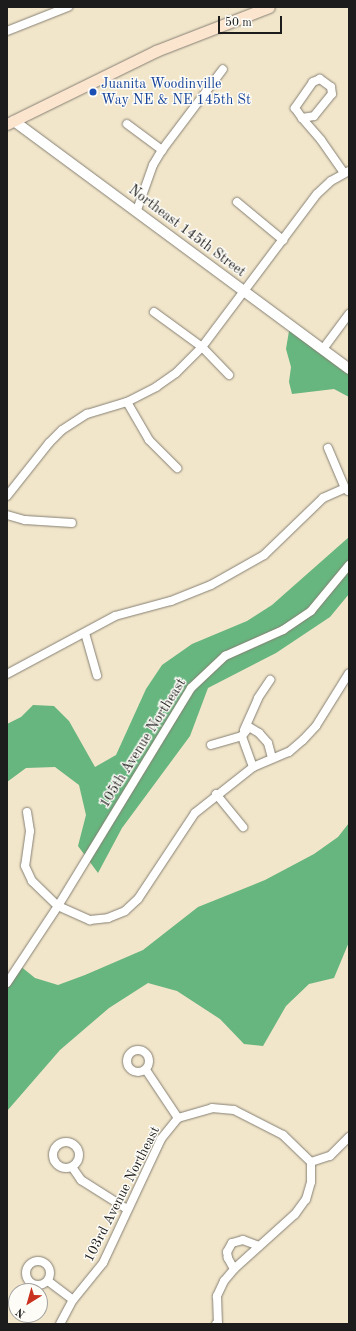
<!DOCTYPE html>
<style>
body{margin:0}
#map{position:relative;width:356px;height:1331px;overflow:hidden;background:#f1e5ca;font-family:"Old Standard TT",serif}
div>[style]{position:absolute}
.forest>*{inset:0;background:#67b57f}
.roads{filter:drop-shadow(0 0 1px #868073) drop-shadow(0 0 1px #868073)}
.minor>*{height:8px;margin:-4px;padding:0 4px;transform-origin:4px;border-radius:4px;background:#fff}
.minor>.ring{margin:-4px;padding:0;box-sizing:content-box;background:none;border:8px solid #fff;border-radius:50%}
.tertiary>*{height:10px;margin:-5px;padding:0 5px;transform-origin:5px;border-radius:5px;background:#fff}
.secondary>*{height:11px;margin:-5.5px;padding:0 5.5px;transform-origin:5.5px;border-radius:5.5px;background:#fce5cf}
.dots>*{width:11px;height:11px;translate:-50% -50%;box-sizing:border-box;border:2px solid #fdfcf7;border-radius:50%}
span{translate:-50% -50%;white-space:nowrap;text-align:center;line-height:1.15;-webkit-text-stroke:3px #fdfcf7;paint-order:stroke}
.transit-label{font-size:14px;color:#164399}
.left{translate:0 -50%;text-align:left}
.street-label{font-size:14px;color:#1c1c1c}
.frame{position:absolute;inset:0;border:8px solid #1c1c1c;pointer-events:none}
.north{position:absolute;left:8px;top:1283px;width:40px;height:40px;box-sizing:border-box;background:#fdfcf7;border:1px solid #a3a29f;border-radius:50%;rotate:217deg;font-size:11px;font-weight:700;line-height:16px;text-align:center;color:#1c1c1c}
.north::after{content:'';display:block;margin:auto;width:14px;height:18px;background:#c8321e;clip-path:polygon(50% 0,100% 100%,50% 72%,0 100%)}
.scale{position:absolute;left:218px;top:16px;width:64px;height:18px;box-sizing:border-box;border:2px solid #1c1c1c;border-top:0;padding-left:5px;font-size:12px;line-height:14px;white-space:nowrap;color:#1c1c1c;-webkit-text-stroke:3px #fdfcf7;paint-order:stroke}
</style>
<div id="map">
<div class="forest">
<div style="clip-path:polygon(290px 325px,349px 369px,349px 397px,334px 389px,292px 394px,289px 382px,291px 367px,286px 349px)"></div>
<div style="clip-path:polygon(349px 537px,349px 594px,330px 617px,276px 653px,208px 688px,190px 736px,122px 828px,98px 873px,78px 846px,86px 815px,79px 785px,55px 767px,26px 768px,7px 782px,7px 724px,21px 717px,33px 705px,54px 706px,69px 721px,95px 767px,116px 755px,146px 689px,162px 665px,192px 644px,247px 621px,272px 605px)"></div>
<div style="clip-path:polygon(349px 823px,349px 942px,334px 978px,309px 984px,286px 1006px,263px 1046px,244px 1044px,220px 1019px,177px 991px,148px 983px,109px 1008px,60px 1050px,7px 1111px,7px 983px,19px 965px,35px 978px,58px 985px,85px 975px,143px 950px,198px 907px,265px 880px,314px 854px,338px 837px)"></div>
</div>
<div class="roads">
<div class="minor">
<div style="left:7px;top:31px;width:66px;rotate:-21.5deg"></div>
<div style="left:302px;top:118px;width:12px;rotate:-9deg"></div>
<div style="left:314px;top:116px;width:28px;rotate:-51deg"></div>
<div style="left:332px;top:94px;width:7px;rotate:-98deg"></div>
<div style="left:331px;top:87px;width:14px;rotate:-144deg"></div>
<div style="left:320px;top:79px;width:8px;rotate:157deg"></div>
<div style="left:313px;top:82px;width:32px;rotate:125deg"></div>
<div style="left:295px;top:108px;width:12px;rotate:55deg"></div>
<div style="left:302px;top:118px;width:29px;rotate:49deg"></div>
<div style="left:321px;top:140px;width:40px;rotate:55.1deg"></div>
<div style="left:127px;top:124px;width:44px;rotate:36.6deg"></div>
<div style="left:237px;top:202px;width:60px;rotate:39.6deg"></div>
<div style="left:137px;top:210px;width:48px;rotate:-70.4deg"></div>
<div style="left:153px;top:165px;width:17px;rotate:-59deg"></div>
<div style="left:162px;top:150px;width:101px;rotate:-53deg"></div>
<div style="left:154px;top:312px;width:59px;rotate:36.1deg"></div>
<div style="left:202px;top:347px;width:39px;rotate:46deg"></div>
<div style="left:323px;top:349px;width:44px;rotate:-53.4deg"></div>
<div style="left:127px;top:402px;width:44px;rotate:59.9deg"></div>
<div style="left:149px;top:440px;width:40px;rotate:45deg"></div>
<div style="left:328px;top:448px;width:43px;rotate:67deg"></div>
<div style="left:345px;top:488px;width:4px;rotate:45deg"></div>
<div style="left:7px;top:496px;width:68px;rotate:-51.6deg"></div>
<div style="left:49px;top:443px;width:18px;rotate:-45deg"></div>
<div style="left:62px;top:430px;width:30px;rotate:-33deg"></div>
<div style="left:87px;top:414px;width:42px;rotate:-16.7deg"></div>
<div style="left:127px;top:402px;width:33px;rotate:-27deg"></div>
<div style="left:156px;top:387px;width:24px;rotate:-35deg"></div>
<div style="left:176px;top:373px;width:37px;rotate:-45deg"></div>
<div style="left:202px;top:347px;width:191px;rotate:-53.1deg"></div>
<div style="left:317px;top:194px;width:19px;rotate:-43deg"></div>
<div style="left:331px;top:181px;width:21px;rotate:-29deg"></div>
<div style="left:7px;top:515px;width:19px;rotate:16deg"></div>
<div style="left:25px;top:520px;width:47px;rotate:3.7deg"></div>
<div style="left:85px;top:633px;width:44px;rotate:74.1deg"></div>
<div style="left:7px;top:674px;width:123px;rotate:-28.2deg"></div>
<div style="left:115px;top:616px;width:58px;rotate:-15deg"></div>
<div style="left:171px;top:601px;width:43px;rotate:-21.8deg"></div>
<div style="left:211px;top:585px;width:61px;rotate:-29.5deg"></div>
<div style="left:264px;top:555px;width:82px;rotate:-44deg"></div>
<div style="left:323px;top:498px;width:24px;rotate:-24deg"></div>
<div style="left:244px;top:730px;width:35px;rotate:-66deg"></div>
<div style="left:258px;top:698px;width:22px;rotate:-56deg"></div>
<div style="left:211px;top:745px;width:32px;rotate:-16deg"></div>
<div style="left:253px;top:767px;width:33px;rotate:-110deg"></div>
<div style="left:242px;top:736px;width:11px;rotate:-52deg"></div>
<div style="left:249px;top:727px;width:12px;rotate:31deg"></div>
<div style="left:259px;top:733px;width:13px;rotate:48deg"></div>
<div style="left:268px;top:743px;width:16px;rotate:75deg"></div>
<div style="left:216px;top:794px;width:43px;rotate:50.7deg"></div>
<div style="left:27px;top:812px;width:19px;rotate:81deg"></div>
<div style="left:30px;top:831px;width:35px;rotate:98deg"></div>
<div style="left:25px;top:866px;width:17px;rotate:65deg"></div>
<div style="left:32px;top:881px;width:36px;rotate:44deg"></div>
<div style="left:58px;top:906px;width:35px;rotate:24deg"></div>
<div style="left:90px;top:920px;width:18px;rotate:-6deg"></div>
<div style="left:108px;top:918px;width:18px;rotate:-22deg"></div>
<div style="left:125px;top:911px;width:18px;rotate:-43deg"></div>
<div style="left:138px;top:899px;width:103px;rotate:-56.5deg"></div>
<div style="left:195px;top:813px;width:74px;rotate:-38.4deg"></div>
<div style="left:253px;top:767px;width:39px;rotate:-23deg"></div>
<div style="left:289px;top:752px;width:18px;rotate:-41deg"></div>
<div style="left:303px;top:740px;width:19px;rotate:-47deg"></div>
<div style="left:316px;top:726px;width:62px;rotate:-58.1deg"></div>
<div style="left:7px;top:983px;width:92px;rotate:-56.5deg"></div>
<div style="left:58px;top:906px;width:255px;rotate:-58.6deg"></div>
<div style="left:191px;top:688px;width:47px;rotate:-43.3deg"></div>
<div style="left:225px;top:656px;width:64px;rotate:-24.1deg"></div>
<div style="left:283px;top:630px;width:34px;rotate:-34deg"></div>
<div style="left:311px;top:611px;width:60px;rotate:-50.4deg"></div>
<div class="ring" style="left:127px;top:1050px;width:14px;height:14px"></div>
<div style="left:146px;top:1070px;width:58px;rotate:56.3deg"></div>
<div style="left:178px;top:1118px;width:35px;rotate:-16deg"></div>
<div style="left:212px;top:1108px;width:22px;rotate:5deg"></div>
<div style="left:234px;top:1110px;width:55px;rotate:27deg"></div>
<div style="left:283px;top:1135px;width:39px;rotate:44deg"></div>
<div style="left:311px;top:1162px;width:20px;rotate:90deg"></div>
<div style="left:311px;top:1182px;width:18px;rotate:106deg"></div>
<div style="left:306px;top:1199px;width:19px;rotate:126deg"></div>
<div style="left:295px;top:1214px;width:81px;rotate:138deg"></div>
<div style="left:235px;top:1268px;width:17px;rotate:130deg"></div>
<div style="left:224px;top:1281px;width:17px;rotate:115deg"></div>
<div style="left:217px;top:1296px;width:27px;rotate:88deg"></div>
<div style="left:218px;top:1323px;width:2px;rotate:153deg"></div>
<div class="ring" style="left:53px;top:1142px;width:18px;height:18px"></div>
<div style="left:311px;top:1162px;width:20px;rotate:-18deg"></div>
<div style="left:330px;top:1156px;width:27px;rotate:-45deg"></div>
<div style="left:72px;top:1167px;width:16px;rotate:55deg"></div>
<div style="left:81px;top:1180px;width:54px;rotate:32.2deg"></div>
<div class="ring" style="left:26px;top:1261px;width:16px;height:16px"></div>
<div style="left:234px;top:1269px;width:13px;rotate:-119deg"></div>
<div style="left:228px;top:1258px;width:6px;rotate:-99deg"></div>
<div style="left:227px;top:1252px;width:10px;rotate:-61deg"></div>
<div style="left:232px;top:1243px;width:11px;rotate:-15deg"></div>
<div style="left:243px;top:1240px;width:17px;rotate:21deg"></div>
<div style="left:48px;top:1281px;width:31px;rotate:37deg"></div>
<div style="left:60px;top:1324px;width:27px;rotate:-62deg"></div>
<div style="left:73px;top:1300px;width:48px;rotate:-51deg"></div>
<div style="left:103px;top:1263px;width:137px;rotate:-64.9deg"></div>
<div style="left:161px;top:1139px;width:27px;rotate:-51deg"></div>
</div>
<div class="tertiary">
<div style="left:14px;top:121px;width:417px;rotate:36.5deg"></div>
</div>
<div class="secondary">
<div style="left:7px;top:124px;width:166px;rotate:-26.1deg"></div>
<div style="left:156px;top:51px;width:121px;rotate:-21.3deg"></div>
</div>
</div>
<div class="dots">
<div style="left:93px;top:92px;background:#1a4fb4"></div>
</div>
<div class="transit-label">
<span class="left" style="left:101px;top:92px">Juanita Woodinville<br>Way NE &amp; NE 145th St</span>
</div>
<div class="street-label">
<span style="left:187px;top:231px;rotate:37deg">Northeast 145th Street</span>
<span style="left:143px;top:743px;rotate:-58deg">105th Avenue Northeast</span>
<span style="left:122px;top:1194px;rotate:-63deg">103rd Avenue Northeast</span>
</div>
<div class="frame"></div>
<div class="north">N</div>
<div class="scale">50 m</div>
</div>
